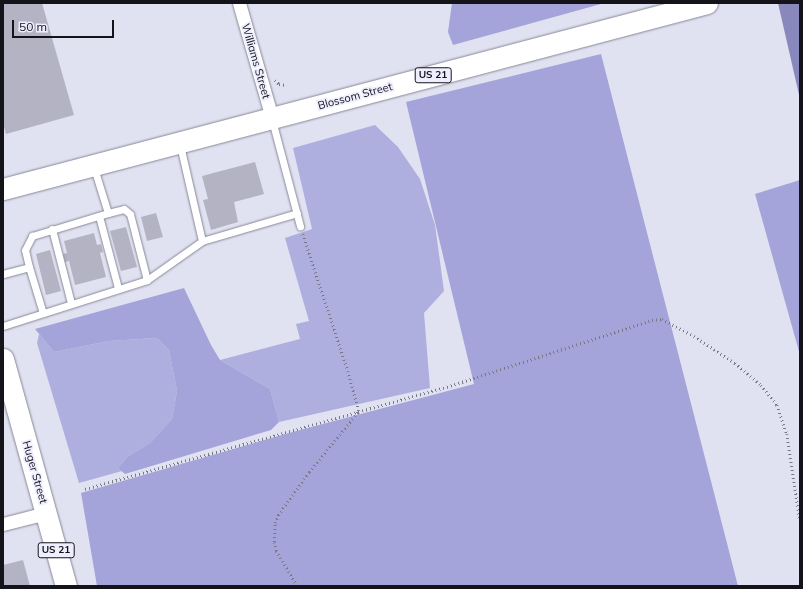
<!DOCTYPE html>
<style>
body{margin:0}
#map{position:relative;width:803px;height:589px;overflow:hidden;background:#e0e1f1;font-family:Mulish,sans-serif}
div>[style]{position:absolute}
.green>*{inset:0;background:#aeaedf}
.forest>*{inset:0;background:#a4a4da}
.water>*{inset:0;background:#8988bc}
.building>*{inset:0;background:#b3b3c3}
.path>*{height:2.5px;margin-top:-1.25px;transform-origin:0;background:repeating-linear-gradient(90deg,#797984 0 1px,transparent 0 4px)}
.roads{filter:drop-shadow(0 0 1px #878897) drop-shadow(0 0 1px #878897)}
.lane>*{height:7px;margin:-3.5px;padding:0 3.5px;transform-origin:3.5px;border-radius:3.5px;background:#fff}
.street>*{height:13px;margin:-6.5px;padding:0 6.5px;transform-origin:6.5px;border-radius:6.5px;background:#fff}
.primary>*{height:21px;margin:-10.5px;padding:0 10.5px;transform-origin:10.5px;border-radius:10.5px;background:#fff}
span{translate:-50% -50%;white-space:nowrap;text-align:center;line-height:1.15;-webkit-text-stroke:3.5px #eef;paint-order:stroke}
.shield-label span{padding:1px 3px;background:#eef;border:1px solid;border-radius:3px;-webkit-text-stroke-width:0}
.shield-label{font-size:10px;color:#131319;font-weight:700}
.street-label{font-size:11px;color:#131319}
.frame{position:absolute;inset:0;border:4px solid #131319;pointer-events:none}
.scale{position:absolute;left:12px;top:20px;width:102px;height:18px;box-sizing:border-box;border:2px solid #131319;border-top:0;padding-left:5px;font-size:12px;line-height:14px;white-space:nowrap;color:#131319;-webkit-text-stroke:3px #eef;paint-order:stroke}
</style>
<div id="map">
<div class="green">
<div style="clip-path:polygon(375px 125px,398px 147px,420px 179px,435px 225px,444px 291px,424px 313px,430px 388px,279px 422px,270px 389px,220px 360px,300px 339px,296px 324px,309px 321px,285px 238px,312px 229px,293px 148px)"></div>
<div style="clip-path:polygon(39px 334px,54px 352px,109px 341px,157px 338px,169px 350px,177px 391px,172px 419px,150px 443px,127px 457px,118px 468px,122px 471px,79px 483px,37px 343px)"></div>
</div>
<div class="forest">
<div style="clip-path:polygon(452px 3px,601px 3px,601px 4px,453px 45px,448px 32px)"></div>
<div style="clip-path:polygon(601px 54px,738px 586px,97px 586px,81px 493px,289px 433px,474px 384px,406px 102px)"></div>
<div style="clip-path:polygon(800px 180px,800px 355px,755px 194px)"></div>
<div style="clip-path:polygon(184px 288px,211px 345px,220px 360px,270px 389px,279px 422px,271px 430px,125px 474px,118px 468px,127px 457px,150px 443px,172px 419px,177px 391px,169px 350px,157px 338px,109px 341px,54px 352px,35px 329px)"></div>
</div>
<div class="water">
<div style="clip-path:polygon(778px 3px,800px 3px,800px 99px)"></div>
</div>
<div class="building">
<div style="clip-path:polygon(3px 3px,42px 3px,74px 115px,6px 134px,3px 123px)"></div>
<div style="clip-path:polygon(255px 162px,264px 194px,234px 202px,238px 222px,211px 230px,203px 200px,208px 199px,202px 176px)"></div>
<div style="clip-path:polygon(156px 213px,163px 237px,147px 241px,141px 217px)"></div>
<div style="clip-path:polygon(126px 227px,137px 267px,121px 271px,110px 231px)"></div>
<div style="clip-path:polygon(94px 233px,97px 245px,101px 244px,103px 252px,100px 253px,106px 277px,75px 285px,69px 261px,65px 262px,63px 254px,67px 253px,64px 241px)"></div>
<div style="clip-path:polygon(50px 250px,61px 291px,46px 295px,36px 254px)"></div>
<div style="clip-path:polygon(23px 560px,30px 586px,3px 586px,3px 565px)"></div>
</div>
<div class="path">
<div style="left:275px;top:80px;width:6px;rotate:45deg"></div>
<div style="left:279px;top:84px;width:7px;rotate:8deg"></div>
<div style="left:303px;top:234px;width:144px;rotate:71.8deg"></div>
<div style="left:348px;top:371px;width:41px;rotate:74.6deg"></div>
<div style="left:85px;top:489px;width:372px;rotate:-15.8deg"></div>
<div style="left:443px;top:388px;width:220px;rotate:-18deg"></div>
<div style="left:652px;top:320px;width:10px;rotate:-6deg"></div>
<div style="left:662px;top:319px;width:36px;rotate:28deg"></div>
<div style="left:694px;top:336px;width:49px;rotate:33.4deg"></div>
<div style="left:735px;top:363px;width:34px;rotate:40deg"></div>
<div style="left:761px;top:385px;width:26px;rotate:51deg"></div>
<div style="left:777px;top:405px;width:31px;rotate:71deg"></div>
<div style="left:787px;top:434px;width:88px;rotate:81.5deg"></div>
<div style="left:297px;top:586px;width:41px;rotate:-121deg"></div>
<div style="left:276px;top:551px;width:9px;rotate:-103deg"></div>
<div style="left:274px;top:542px;width:19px;rotate:-87deg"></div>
<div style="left:275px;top:523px;width:9px;rotate:-69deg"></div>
<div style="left:278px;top:515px;width:53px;rotate:-54.2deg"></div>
<div style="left:309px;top:472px;width:79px;rotate:-50.7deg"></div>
</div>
<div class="roads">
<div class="lane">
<div style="left:272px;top:120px;width:110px;rotate:75.2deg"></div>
<div style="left:180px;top:145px;width:98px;rotate:77.1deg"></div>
<div style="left:108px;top:213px;width:16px;rotate:-14deg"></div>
<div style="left:124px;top:209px;width:8px;rotate:40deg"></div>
<div style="left:130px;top:214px;width:68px;rotate:75.6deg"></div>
<div style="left:99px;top:216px;width:74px;rotate:75.2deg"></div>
<div style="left:52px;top:229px;width:76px;rotate:75.6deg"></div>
<div style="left:29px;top:267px;width:48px;rotate:73.1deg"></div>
<div style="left:3px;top:274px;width:27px;rotate:-15deg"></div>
<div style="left:29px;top:267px;width:17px;rotate:-103deg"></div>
<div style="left:25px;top:250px;width:16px;rotate:-63deg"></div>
<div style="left:32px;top:236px;width:79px;rotate:-16.8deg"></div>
<div style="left:108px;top:213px;width:47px;rotate:-107.3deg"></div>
<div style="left:3px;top:326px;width:151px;rotate:-17.7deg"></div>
<div style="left:147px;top:280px;width:67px;rotate:-35.3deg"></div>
<div style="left:202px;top:241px;width:99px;rotate:-16.4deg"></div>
</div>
<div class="street">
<div style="left:239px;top:3px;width:120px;rotate:74deg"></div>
<div style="left:3px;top:524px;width:44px;rotate:-14.3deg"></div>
</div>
<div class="primary">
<div style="left:3px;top:189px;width:728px;rotate:-14.8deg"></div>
<div style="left:3px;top:359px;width:236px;rotate:74.5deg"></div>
</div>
</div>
<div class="shield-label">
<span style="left:433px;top:75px">US 21</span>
<span style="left:56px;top:550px">US 21</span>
</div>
<div class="street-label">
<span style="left:256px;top:61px;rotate:74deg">Williams Street</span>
<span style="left:355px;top:96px;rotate:-15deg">Blossom Street</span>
<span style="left:35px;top:472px;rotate:74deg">Huger Street</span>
</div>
<div class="frame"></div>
<div class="scale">50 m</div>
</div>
